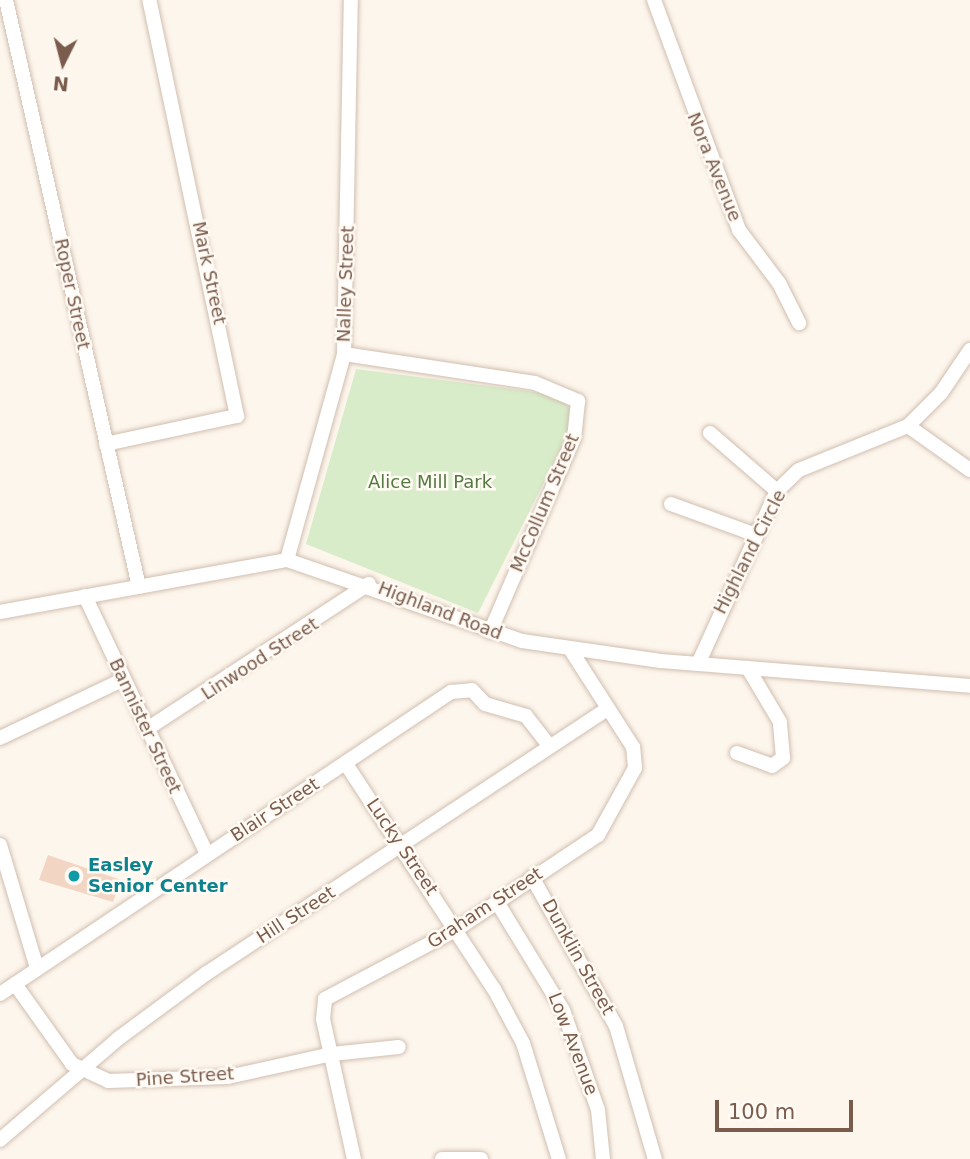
<!DOCTYPE html>
<style>
body{margin:0}
#map{position:relative;width:970px;height:1159px;overflow:hidden;background:#fdf6ec;font-family:"DejaVu Sans",sans-serif}
div>[style]{position:absolute}
.green>*{inset:0;background:#d8ecc9}
.building>*{inset:0;background:#f3d5c3}
.roads{filter:drop-shadow(0 0 2px #d1beb0) drop-shadow(0 0 2px #d1beb0)}
.minor>*{height:14px;margin:-7px;padding:0 7px;transform-origin:7px;border-radius:7px;background:#fff}
.dots>*{width:19px;height:19px;translate:-50% -50%;box-sizing:border-box;border:4px solid #fffaf3;border-radius:50%}
span{translate:-50% -50%;white-space:nowrap;text-align:center;line-height:1.15;-webkit-text-stroke:5px #fffaf3;paint-order:stroke}
.street-label{font-size:18px;color:#7a5c4d}
.park-label{font-size:18px;color:#537a41}
.culture-label{font-size:18px;color:#0d838f;font-weight:700}
.left{translate:0 -50%;text-align:left}
.north{position:absolute;left:28px;top:28px;width:70px;height:70px;-webkit-text-stroke:5px #fffaf3;paint-order:stroke;rotate:186deg;font-size:19px;font-weight:700;line-height:28px;text-align:center;color:#7a5c4d}
.north::after{content:'';display:block;margin:auto;width:24px;height:32px;background:#7a5c4d;clip-path:polygon(50% 0,100% 100%,50% 72%,0 100%)}
.scale{position:absolute;left:715px;top:1100px;width:138px;height:32px;box-sizing:border-box;border:4px solid #7a5c4d;border-top:0;padding-left:9px;font-size:21px;line-height:24px;white-space:nowrap;color:#7a5c4d;-webkit-text-stroke:5px #fffaf3;paint-order:stroke}
</style>
<div id="map">
<div class="green">
<div style="clip-path:polygon(356px 369px,558px 395px,573px 413px,563px 445px,478px 613px,306px 544px)"></div>
</div>
<div class="building">
<div style="clip-path:polygon(48px 855px,121px 880px,113px 902px,39px 880px)"></div>
</div>
<div class="roads">
<div class="minor">
<div style="left:6px;top:0;width:602px;rotate:77.23deg"></div>
<div style="left:654px;top:0;width:245px;rotate:69.7deg"></div>
<div style="left:739px;top:230px;width:66px;rotate:53deg"></div>
<div style="left:779px;top:283px;width:45px;rotate:63.4deg"></div>
<div style="left:344px;top:354px;width:193px;rotate:8.6deg"></div>
<div style="left:535px;top:383px;width:47px;rotate:22.7deg"></div>
<div style="left:578px;top:401px;width:37px;rotate:96deg"></div>
<div style="left:574px;top:438px;width:211px;rotate:113.4deg"></div>
<div style="left:908px;top:426px;width:47px;rotate:-45deg"></div>
<div style="left:941px;top:393px;width:52px;rotate:-56deg"></div>
<div style="left:710px;top:433px;width:89px;rotate:40.9deg"></div>
<div style="left:106px;top:444px;width:134px;rotate:-12.1deg"></div>
<div style="left:237px;top:416px;width:425px;rotate:-101.9deg"></div>
<div style="left:671px;top:504px;width:90px;rotate:20deg"></div>
<div style="left:287px;top:560px;width:214px;rotate:-74.5deg"></div>
<div style="left:344px;top:354px;width:354px;rotate:-88.9deg"></div>
<div style="left:85px;top:596px;width:285px;rotate:64.7deg"></div>
<div style="left:0;top:612px;width:292px;rotate:-10.3deg"></div>
<div style="left:287px;top:560px;width:249px;rotate:19deg"></div>
<div style="left:522px;top:641px;width:140px;rotate:8.2deg"></div>
<div style="left:661px;top:661px;width:310px;rotate:4.6deg"></div>
<div style="left:698px;top:664px;width:190px;rotate:-65.5deg"></div>
<div style="left:777px;top:491px;width:30px;rotate:-44deg"></div>
<div style="left:799px;top:470px;width:118px;rotate:-22deg"></div>
<div style="left:908px;top:426px;width:76px;rotate:35.4deg"></div>
<div style="left:147px;top:729px;width:265px;rotate:-33.2deg"></div>
<div style="left:0;top:738px;width:137px;rotate:-25.4deg"></div>
<div style="left:737px;top:753px;width:37px;rotate:20deg"></div>
<div style="left:772px;top:766px;width:14px;rotate:-36deg"></div>
<div style="left:783px;top:758px;width:36px;rotate:-95deg"></div>
<div style="left:780px;top:722px;width:63px;rotate:-120.7deg"></div>
<div style="left:346px;top:764px;width:269px;rotate:56.7deg"></div>
<div style="left:494px;top:989px;width:61px;rotate:61.8deg"></div>
<div style="left:523px;top:1043px;width:121px;rotate:72.8deg"></div>
<div style="left:0;top:845px;width:128px;rotate:73.3deg"></div>
<div style="left:532px;top:877px;width:171px;rotate:60.6deg"></div>
<div style="left:616px;top:1026px;width:139px;rotate:73.7deg"></div>
<div style="left:497px;top:902px;width:127px;rotate:58.6deg"></div>
<div style="left:563px;top:1010px;width:106px;rotate:70.7deg"></div>
<div style="left:598px;top:1110px;width:49px;rotate:84.2deg"></div>
<div style="left:15px;top:984px;width:98px;rotate:54.5deg"></div>
<div style="left:72px;top:1064px;width:40px;rotate:25deg"></div>
<div style="left:108px;top:1081px;width:120px;rotate:-1.9deg"></div>
<div style="left:228px;top:1077px;width:107px;rotate:-12.5deg"></div>
<div style="left:332px;top:1054px;width:67px;rotate:-6deg"></div>
<div style="left:0;top:994px;width:543px;rotate:-33.81deg"></div>
<div style="left:451px;top:692px;width:21px;rotate:-5deg"></div>
<div style="left:472px;top:690px;width:19px;rotate:47deg"></div>
<div style="left:485px;top:704px;width:43px;rotate:16.3deg"></div>
<div style="left:526px;top:716px;width:37px;rotate:52deg"></div>
<div style="left:0;top:1140px;width:157px;rotate:-40.6deg"></div>
<div style="left:119px;top:1038px;width:109px;rotate:-36.5deg"></div>
<div style="left:207px;top:973px;width:479px;rotate:-33.4deg"></div>
<div style="left:354px;top:1159px;width:143px;rotate:-102.5deg"></div>
<div style="left:323px;top:1019px;width:20px;rotate:-84deg"></div>
<div style="left:325px;top:999px;width:149px;rotate:-27.9deg"></div>
<div style="left:457px;top:929px;width:169px;rotate:-33.7deg"></div>
<div style="left:598px;top:835px;width:77px;rotate:-61.1deg"></div>
<div style="left:635px;top:768px;width:21px;rotate:-95deg"></div>
<div style="left:633px;top:747px;width:117px;rotate:-122.7deg"></div>
<div style="left:442px;top:1159px;width:39px"></div>
</div>
</div>
<div class="dots">
<div style="left:74px;top:876px;background:#0f9aa8"></div>
</div>
<div class="street-label">
<span style="left:714px;top:167px;rotate:68deg">Nora Avenue</span>
<span style="left:209px;top:273px;rotate:78deg">Mark Street</span>
<span style="left:346px;top:284px;rotate:-88deg">Nalley Street</span>
<span style="left:72px;top:294px;rotate:78deg">Roper Street</span>
<span style="left:545px;top:503px;rotate:-67deg">McCollum Street</span>
<span style="left:750px;top:552px;rotate:-63deg">Highland Circle</span>
<span style="left:440px;top:611px;rotate:21deg">Highland Road</span>
<span style="left:260px;top:659px;rotate:-33deg">Linwood Street</span>
<span style="left:145px;top:726px;rotate:65deg">Bannister Street</span>
<span style="left:275px;top:810px;rotate:-33deg">Blair Street</span>
<span style="left:402px;top:847px;rotate:56deg">Lucky Street</span>
<span style="left:485px;top:908px;rotate:-33deg">Graham Street</span>
<span style="left:296px;top:915px;rotate:-33deg">Hill Street</span>
<span style="left:578px;top:957px;rotate:61deg">Dunklin Street</span>
<span style="left:573px;top:1044px;rotate:69deg">Low Avenue</span>
<span style="left:185px;top:1077px;rotate:-4deg">Pine Street</span>
</div>
<div class="park-label">
<span style="left:430px;top:482px">Alice Mill Park</span>
</div>
<div class="culture-label">
<span class="left" style="left:88px;top:876px">Easley<br>Senior Center</span>
</div>
<div class="north">N</div>
<div class="scale">100 m</div>
</div>
